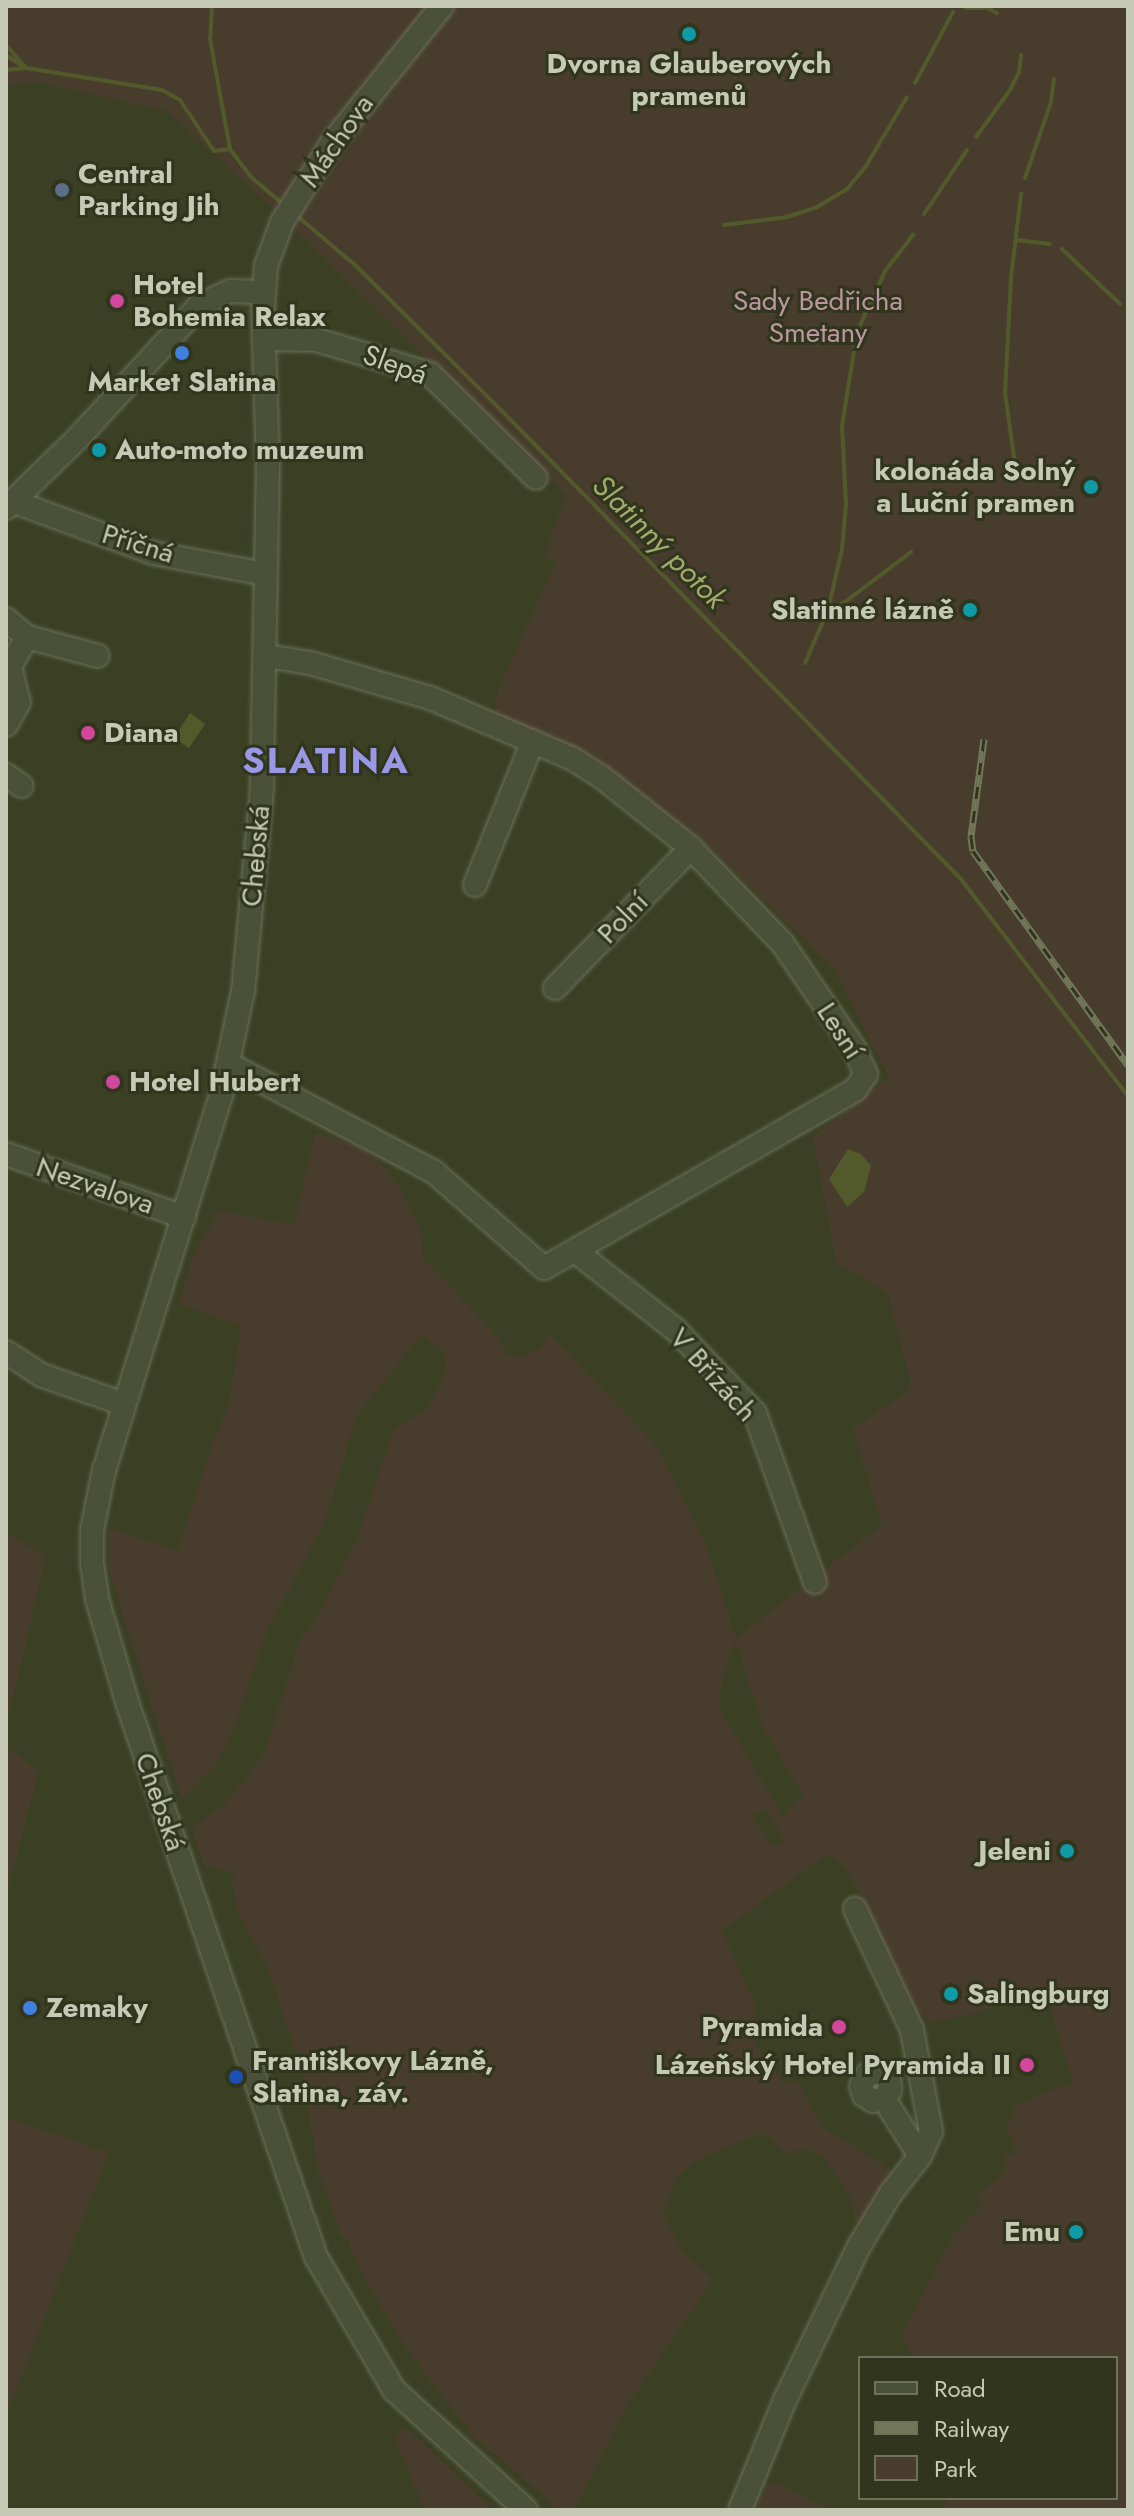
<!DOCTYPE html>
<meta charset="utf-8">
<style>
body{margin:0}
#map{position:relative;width:1134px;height:2516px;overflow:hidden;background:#3b4024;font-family:Jost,sans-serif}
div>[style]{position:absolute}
.green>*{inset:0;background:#483d2c}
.water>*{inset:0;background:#525a2c}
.stream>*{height:4px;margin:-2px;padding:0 2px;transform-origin:2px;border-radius:2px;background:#525a2c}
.roads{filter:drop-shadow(0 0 2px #6b7059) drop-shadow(0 0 2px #6b7059)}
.minor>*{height:22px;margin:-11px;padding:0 11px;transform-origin:11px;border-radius:11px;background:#4b5038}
.rail>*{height:7px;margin-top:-3.5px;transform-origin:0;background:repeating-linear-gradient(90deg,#31351d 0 12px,#72775a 0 24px);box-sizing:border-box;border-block:2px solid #72775a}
.dots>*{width:22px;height:22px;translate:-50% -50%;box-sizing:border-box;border:4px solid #31351d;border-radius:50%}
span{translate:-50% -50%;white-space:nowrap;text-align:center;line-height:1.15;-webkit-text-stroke:6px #31351d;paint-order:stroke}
.poi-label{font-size:28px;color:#c6cab4;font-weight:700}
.left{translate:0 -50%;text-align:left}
.right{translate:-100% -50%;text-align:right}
.street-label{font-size:28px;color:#c6cab4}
.park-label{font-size:28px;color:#ba979e}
.water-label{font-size:30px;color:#a0aa6c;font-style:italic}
.district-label{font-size:36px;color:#9a98e6;font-weight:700;letter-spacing:2px}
.frame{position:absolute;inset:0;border:8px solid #c6cab4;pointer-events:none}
.legend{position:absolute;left:858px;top:2356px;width:260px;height:144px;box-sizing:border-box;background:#31351d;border:2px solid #6d7159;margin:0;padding:10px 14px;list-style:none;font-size:24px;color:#c6cab4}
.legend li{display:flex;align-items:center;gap:16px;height:40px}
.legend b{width:40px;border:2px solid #6d7159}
</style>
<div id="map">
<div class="green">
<div style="clip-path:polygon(evenodd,6px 6px,1128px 6px,1128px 2510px,943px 2510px,949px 2498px,1116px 2498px,1116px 2358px,911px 2358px,902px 2333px,954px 2234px,981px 2206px,975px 2198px,998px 2178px,1006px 2166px,1003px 2157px,1016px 2153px,1007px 2128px,1016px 2104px,1073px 2083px,1046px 1992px,1015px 1997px,975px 2014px,930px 2022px,914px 2006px,846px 1868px,828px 1854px,722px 1930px,757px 2009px,751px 2036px,781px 2081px,799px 2083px,823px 2127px,895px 2173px,861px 2228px,856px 2221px,852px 2200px,823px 2155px,800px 2148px,789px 2154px,762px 2133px,697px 2160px,676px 2179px,663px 2213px,680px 2249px,713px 2279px,629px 2403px,575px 2510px,561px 2510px,474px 2437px,402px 2342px,363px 2276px,349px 2247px,350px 2241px,338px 2234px,340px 2230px,318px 2170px,302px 2071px,269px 1970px,237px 1911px,232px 1878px,236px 1872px,204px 1866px,192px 1829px,226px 1803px,264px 1754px,301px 1638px,318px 1615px,358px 1537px,394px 1429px,428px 1408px,447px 1369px,444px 1351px,421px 1335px,357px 1415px,325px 1521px,268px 1629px,233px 1731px,217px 1764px,182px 1798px,118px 1601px,109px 1567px,109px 1528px,178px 1551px,212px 1445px,229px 1405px,241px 1326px,179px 1304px,194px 1254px,219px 1211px,294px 1225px,316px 1133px,361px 1147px,388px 1170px,408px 1202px,421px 1230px,423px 1258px,491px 1329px,508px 1355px,523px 1356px,539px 1349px,550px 1335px,657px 1446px,705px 1543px,736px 1639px,882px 1525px,853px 1429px,912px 1388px,887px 1292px,836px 1262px,813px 1137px,889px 1077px,832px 966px,694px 832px,675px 826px,494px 715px,499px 689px,556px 561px,544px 557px,566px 495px,296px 230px,168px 111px,38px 82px,6px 87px,6px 6px,736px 1641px,762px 1725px,803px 1795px,782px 1815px,718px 1706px,724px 1672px,736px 1641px,6px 6px,765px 1808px,785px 1841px,785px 1842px,772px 1846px,753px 1816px,765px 1808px)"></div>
<div style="clip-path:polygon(6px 1533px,46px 1556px,9px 1715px,6px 1714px)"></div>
<div style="clip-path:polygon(6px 1747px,39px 1771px,6px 1897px)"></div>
<div style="clip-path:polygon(6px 2117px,109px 2153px,6px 2416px)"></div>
<div style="clip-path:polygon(402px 2428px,411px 2432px,494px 2510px,425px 2510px,395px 2440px)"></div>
<div style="clip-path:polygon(778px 2483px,785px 2488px,833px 2510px,756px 2510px,766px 2486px)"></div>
</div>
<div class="water">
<div style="clip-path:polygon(190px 713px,205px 724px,189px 748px,174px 738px)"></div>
<div style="clip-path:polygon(848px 1149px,861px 1154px,871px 1166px,864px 1192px,847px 1207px,829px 1179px)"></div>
</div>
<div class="stream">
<div style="left:212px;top:6px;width:33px;rotate:93deg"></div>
<div style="left:210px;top:39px;width:112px;rotate:79.7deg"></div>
<div style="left:230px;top:149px;width:35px;rotate:53deg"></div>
<div style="left:251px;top:177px;width:42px;rotate:40.2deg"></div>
<div style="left:966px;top:8px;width:21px"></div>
<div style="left:987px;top:8px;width:11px;rotate:27deg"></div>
<div style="left:6px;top:45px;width:30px;rotate:49deg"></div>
<div style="left:26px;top:68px;width:138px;rotate:9.2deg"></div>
<div style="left:162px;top:90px;width:21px;rotate:29deg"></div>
<div style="left:180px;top:100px;width:61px;rotate:56.3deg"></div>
<div style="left:214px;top:151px;width:16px;rotate:-7deg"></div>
<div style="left:6px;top:55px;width:18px;rotate:34deg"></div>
<div style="left:6px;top:70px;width:20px;rotate:-6deg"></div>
<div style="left:915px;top:83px;width:81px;rotate:-61.8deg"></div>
<div style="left:976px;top:137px;width:58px;rotate:-54.1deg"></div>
<div style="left:1010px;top:90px;width:20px;rotate:-63deg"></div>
<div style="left:1019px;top:72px;width:17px;rotate:-83deg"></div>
<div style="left:1025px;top:178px;width:80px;rotate:-71.1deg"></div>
<div style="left:1051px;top:102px;width:23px;rotate:-83deg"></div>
<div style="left:924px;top:214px;width:77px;rotate:-56.1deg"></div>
<div style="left:296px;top:215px;width:77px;rotate:40.3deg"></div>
<div style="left:355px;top:265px;width:206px;rotate:44.8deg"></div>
<div style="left:501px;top:410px;width:656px;rotate:45.56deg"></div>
<div style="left:960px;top:878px;width:275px;rotate:52.4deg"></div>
<div style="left:724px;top:225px;width:64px;rotate:-7.2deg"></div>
<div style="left:787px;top:217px;width:32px;rotate:-18deg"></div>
<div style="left:817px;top:207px;width:35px;rotate:-31deg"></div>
<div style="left:847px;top:189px;width:30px;rotate:-50deg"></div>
<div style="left:866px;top:166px;width:80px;rotate:-59.3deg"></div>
<div style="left:1017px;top:240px;width:33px;rotate:7deg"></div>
<div style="left:1062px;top:249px;width:80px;rotate:43.5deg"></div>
<div style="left:1015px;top:464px;width:72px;rotate:-98deg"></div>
<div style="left:1005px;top:393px;width:115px;rotate:-87deg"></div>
<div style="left:1011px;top:278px;width:85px;rotate:-83.2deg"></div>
<div style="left:828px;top:610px;width:19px;rotate:-25deg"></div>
<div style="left:845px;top:602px;width:83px;rotate:-37.1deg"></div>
<div style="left:805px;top:663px;width:58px;rotate:-66.5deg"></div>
<div style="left:828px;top:610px;width:63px;rotate:-77.1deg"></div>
<div style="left:842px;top:549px;width:45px;rotate:-84.9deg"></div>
<div style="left:846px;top:504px;width:78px;rotate:-92.9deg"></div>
<div style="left:842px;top:426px;width:95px;rotate:-80.9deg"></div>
<div style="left:857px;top:332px;width:67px;rotate:-65.3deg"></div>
<div style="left:885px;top:271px;width:46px;rotate:-52.1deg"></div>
</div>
<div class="roads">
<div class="minor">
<div style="left:442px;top:6px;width:176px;rotate:128.8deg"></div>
<div style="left:332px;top:143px;width:93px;rotate:122.3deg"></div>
<div style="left:282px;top:222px;width:47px;rotate:110deg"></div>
<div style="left:266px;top:266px;width:42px;rotate:94.1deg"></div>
<div style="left:263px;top:308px;width:155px;rotate:88.2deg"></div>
<div style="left:268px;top:463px;width:325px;rotate:91.1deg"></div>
<div style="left:262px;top:788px;width:204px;rotate:95.3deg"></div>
<div style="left:243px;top:991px;width:106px;rotate:101.9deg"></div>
<div style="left:221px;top:1095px;width:393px;rotate:107.3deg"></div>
<div style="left:104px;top:1470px;width:61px;rotate:101.3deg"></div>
<div style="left:92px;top:1530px;width:33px;rotate:90deg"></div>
<div style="left:92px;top:1563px;width:36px;rotate:82deg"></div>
<div style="left:97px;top:1599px;width:110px;rotate:73.7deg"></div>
<div style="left:128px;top:1705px;width:583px;rotate:71.19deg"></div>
<div style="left:316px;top:2257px;width:154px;rotate:59.6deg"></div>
<div style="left:394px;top:2390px;width:178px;rotate:42.3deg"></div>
<div style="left:264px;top:339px;width:53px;rotate:1.1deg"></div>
<div style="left:317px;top:340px;width:118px;rotate:16.7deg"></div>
<div style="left:430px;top:374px;width:148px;rotate:44.5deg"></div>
<div style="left:15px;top:502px;width:147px;rotate:20.3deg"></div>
<div style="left:153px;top:553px;width:114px;rotate:10.6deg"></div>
<div style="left:6px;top:508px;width:102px;rotate:-44.2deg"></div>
<div style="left:79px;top:437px;width:178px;rotate:-47.5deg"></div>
<div style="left:199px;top:306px;width:34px;rotate:-26deg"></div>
<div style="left:230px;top:291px;width:34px;rotate:2deg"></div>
<div style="left:6px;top:619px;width:28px;rotate:41deg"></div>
<div style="left:27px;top:637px;width:34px;rotate:120deg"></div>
<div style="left:10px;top:667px;width:36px;rotate:76deg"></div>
<div style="left:19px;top:702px;width:26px;rotate:119deg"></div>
<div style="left:27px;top:637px;width:73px;rotate:15deg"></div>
<div style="left:6px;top:775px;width:19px;rotate:35deg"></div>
<div style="left:475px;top:885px;width:155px;rotate:-68.1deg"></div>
<div style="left:555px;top:988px;width:195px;rotate:-45.8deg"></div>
<div style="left:229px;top:1064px;width:232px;rotate:27.8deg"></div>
<div style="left:434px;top:1172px;width:146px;rotate:41.1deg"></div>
<div style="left:544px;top:1268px;width:358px;rotate:-29.8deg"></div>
<div style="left:855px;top:1090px;width:19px;rotate:-55deg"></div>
<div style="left:866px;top:1074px;width:29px;rotate:-115deg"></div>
<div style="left:854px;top:1048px;width:127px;rotate:-124.4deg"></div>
<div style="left:782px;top:943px;width:132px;rotate:-133.8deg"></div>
<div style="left:691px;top:848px;width:116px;rotate:-141.6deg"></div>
<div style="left:600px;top:776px;width:34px;rotate:-148deg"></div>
<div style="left:571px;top:758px;width:153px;rotate:-156.9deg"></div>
<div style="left:430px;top:698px;width:125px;rotate:-163.7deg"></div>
<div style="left:310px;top:663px;width:45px;rotate:-171deg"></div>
<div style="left:6px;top:1154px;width:189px;rotate:19.5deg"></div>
<div style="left:575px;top:1251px;width:127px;rotate:38deg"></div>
<div style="left:675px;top:1329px;width:116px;rotate:46.4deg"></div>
<div style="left:755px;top:1413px;width:179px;rotate:70.5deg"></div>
<div style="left:6px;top:1352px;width:42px;rotate:33.3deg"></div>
<div style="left:41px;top:1375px;width:88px;rotate:19.3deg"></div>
<div style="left:884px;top:2099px;width:11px;rotate:170deg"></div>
<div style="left:873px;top:2101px;width:11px;rotate:-146deg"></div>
<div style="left:864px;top:2095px;width:9px;rotate:-108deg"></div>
<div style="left:861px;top:2086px;width:13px;rotate:-61deg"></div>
<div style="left:867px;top:2075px;width:12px;rotate:-14deg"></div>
<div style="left:879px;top:2072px;width:12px;rotate:35deg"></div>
<div style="left:889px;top:2079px;width:11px;rotate:85deg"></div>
<div style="left:890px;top:2090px;width:11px;rotate:124deg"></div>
<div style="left:884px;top:2099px;width:67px;rotate:57.7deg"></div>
<div style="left:740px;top:2510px;width:119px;rotate:-67.8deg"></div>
<div style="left:785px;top:2400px;width:169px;rotate:-64.3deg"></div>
<div style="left:858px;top:2248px;width:64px;rotate:-59deg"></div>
<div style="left:891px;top:2193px;width:47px;rotate:-51.9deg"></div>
<div style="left:920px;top:2156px;width:27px;rotate:-66deg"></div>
<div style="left:931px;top:2131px;width:103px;rotate:-100.7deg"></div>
<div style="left:912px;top:2030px;width:134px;rotate:-115.2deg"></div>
</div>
</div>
<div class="rail">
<div style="left:984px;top:739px;width:99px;rotate:97.6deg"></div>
<div style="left:971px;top:837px;width:14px;rotate:82deg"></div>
<div style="left:973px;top:851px;width:264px;rotate:54.1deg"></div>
</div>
<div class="dots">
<div style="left:689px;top:34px;background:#0f9aa8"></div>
<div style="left:62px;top:190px;background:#5c6f8a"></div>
<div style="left:117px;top:301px;background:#d1479c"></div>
<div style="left:182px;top:353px;background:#3f7fe0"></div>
<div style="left:99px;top:450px;background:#0f9aa8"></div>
<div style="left:1091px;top:487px;background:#0f9aa8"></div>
<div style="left:970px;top:610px;background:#0f9aa8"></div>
<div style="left:88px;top:733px;background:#d1479c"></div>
<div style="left:113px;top:1082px;background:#d1479c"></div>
<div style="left:1067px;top:1851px;background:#0f9aa8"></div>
<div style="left:951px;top:1994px;background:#0f9aa8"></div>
<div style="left:30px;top:2008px;background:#3f7fe0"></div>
<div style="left:839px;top:2027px;background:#d1479c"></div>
<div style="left:1027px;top:2065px;background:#d1479c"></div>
<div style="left:236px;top:2077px;background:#1a4fb4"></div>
<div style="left:1076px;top:2232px;background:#0f9aa8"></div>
</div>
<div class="poi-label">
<span style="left:689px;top:80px">Dvorna Glauberových<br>pramenů</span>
<span class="left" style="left:78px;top:190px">Central<br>Parking Jih</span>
<span class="left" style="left:133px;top:301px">Hotel<br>Bohemia Relax</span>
<span style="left:182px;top:382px">Market Slatina</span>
<span class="left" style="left:115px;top:450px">Auto-moto muzeum</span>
<span class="right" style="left:1075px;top:487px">kolonáda Solný<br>a Luční pramen</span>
<span class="right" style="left:954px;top:610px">Slatinné lázně</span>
<span class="left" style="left:104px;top:733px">Diana</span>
<span class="left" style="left:129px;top:1082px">Hotel Hubert</span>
<span class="right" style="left:1051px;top:1851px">Jeleni</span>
<span class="left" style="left:967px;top:1994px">Salingburg</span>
<span class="left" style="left:46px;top:2008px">Zemaky</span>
<span class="right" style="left:823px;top:2027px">Pyramida</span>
<span class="left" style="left:252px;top:2077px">Františkovy Lázně,<br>Slatina, záv.</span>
<span class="right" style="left:1011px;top:2065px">Lázeňský Hotel Pyramida II</span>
<span class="right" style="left:1060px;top:2232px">Emu</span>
</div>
<div class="street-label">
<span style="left:337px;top:141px;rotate:-55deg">Máchova</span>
<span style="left:395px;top:365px;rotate:20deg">Slepá</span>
<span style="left:138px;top:544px;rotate:17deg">Příčná</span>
<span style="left:256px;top:856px;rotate:-85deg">Chebská</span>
<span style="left:623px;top:918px;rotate:-46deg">Polní</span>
<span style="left:840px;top:1031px;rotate:57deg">Lesní</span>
<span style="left:95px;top:1186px;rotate:19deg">Nezvalova</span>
<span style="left:713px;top:1375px;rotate:48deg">V Břízách</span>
<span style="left:160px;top:1802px;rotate:71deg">Chebská</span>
</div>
<div class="park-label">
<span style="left:818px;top:317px">Sady Bedřicha<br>Smetany</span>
</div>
<div class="water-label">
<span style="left:659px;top:542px;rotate:45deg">Slatinný potok</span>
</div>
<div class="district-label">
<span style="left:326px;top:761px">SLATINA</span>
</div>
<div class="frame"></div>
<ul class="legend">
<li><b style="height:10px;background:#4b5038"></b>Road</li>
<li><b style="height:10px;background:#72775a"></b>Railway</li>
<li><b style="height:22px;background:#483d2c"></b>Park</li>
</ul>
</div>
